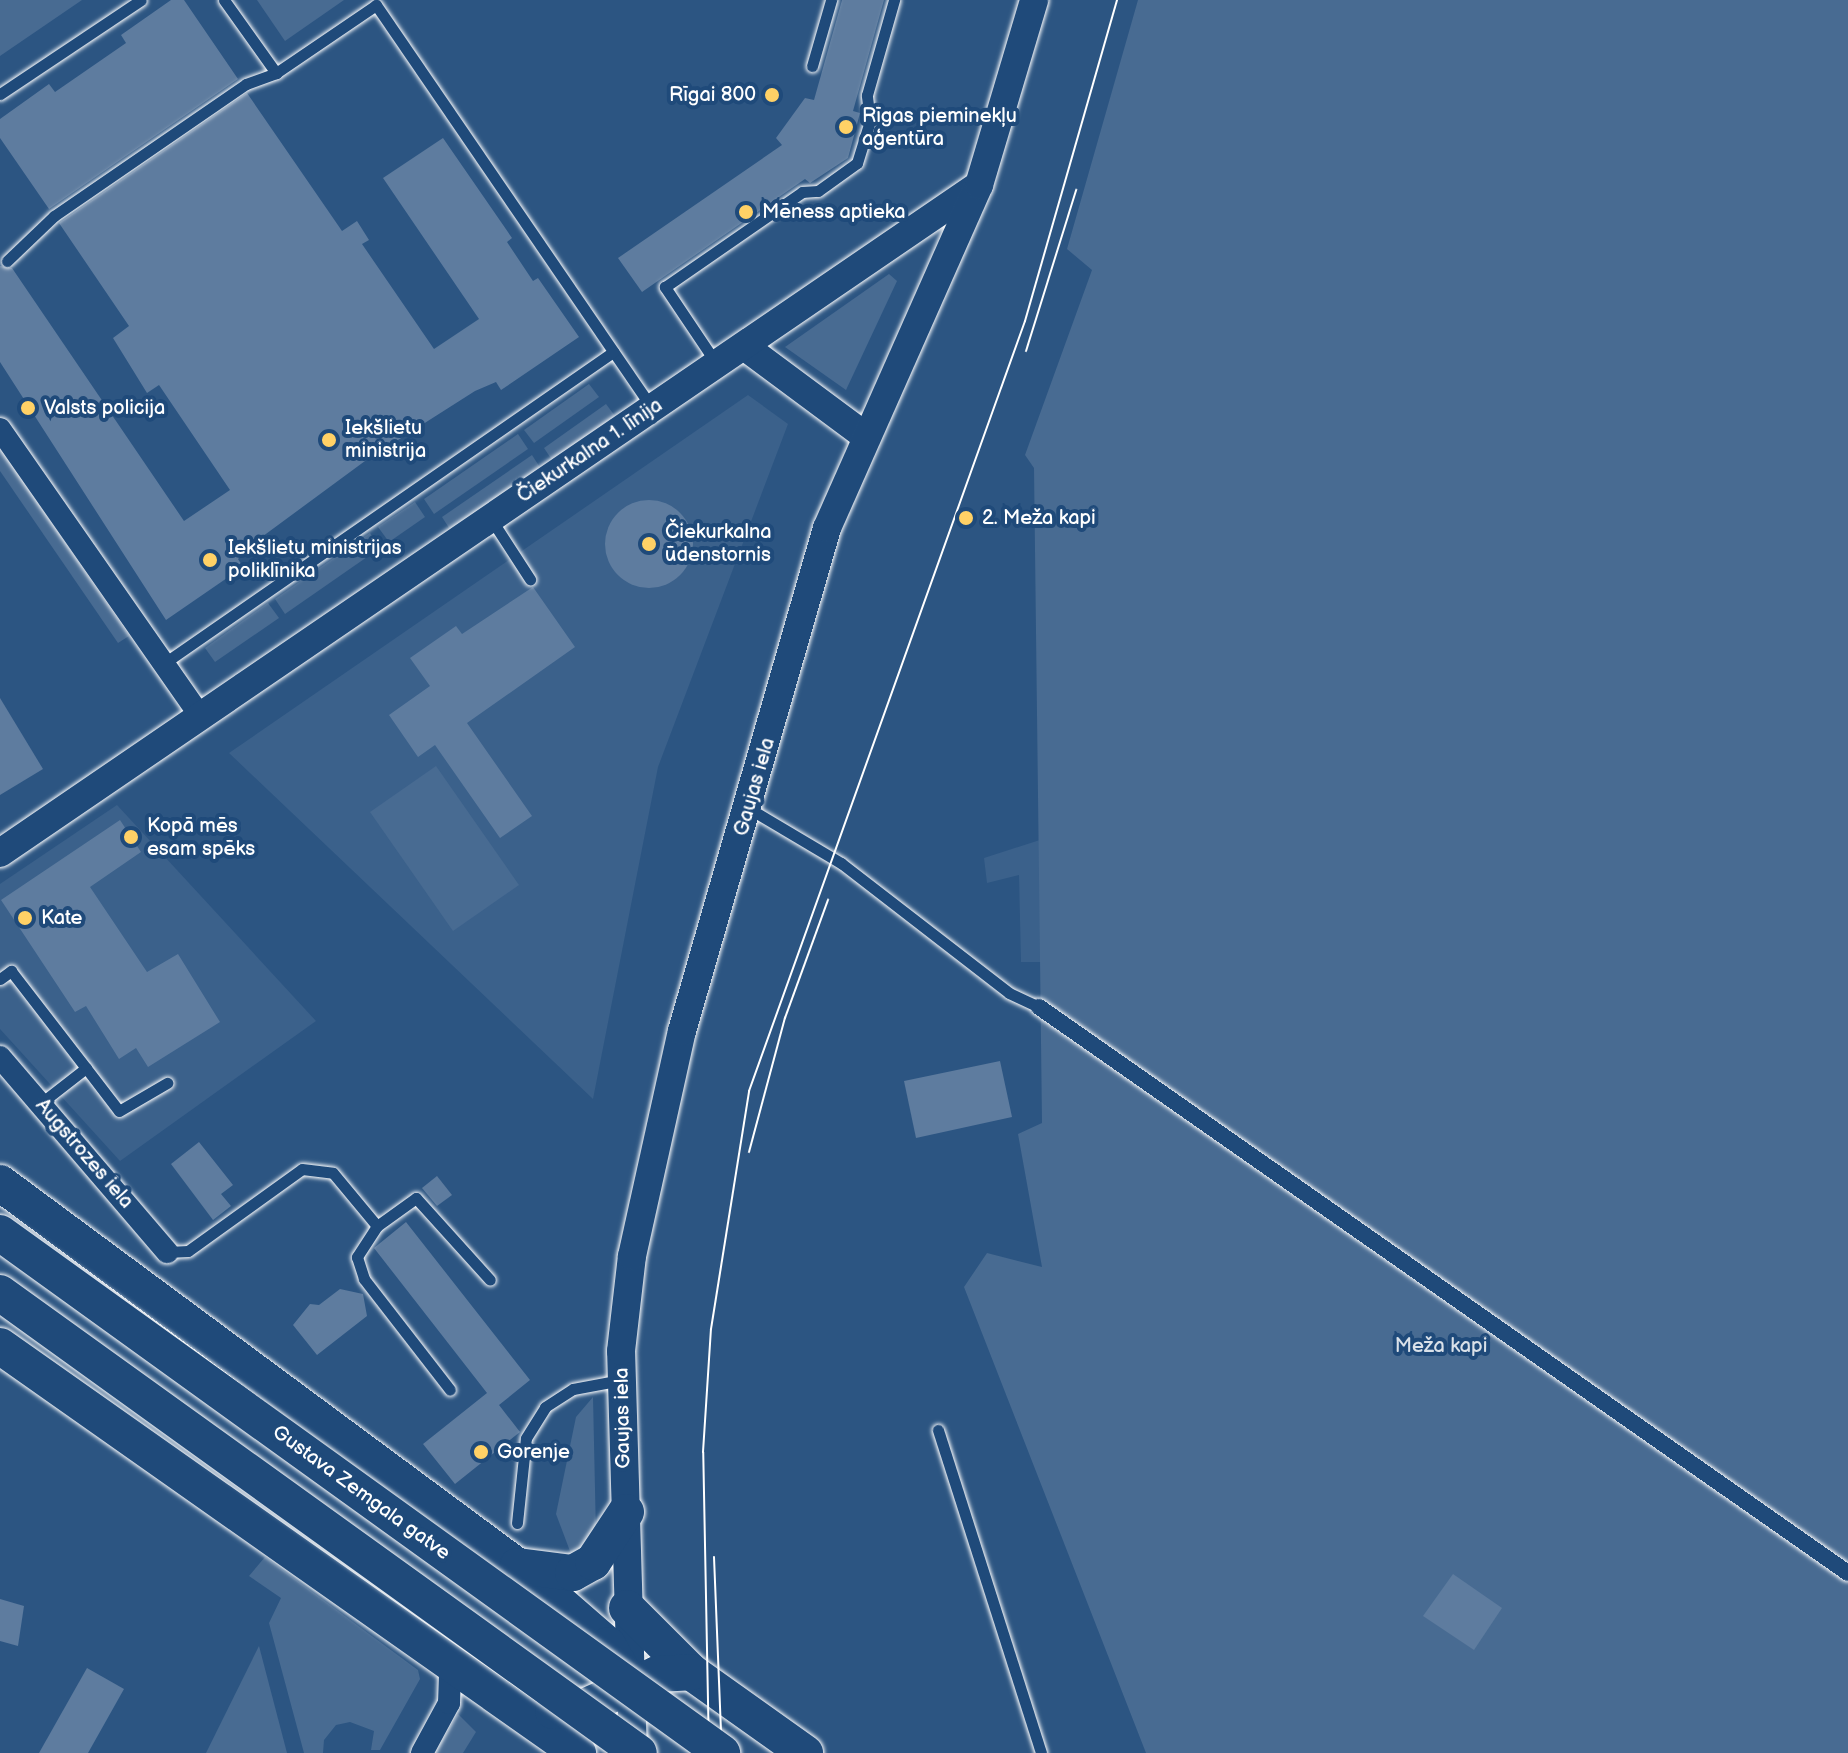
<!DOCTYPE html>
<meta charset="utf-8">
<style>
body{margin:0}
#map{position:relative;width:1848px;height:1753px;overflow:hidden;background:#2c5582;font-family:"Balsamiq Sans",sans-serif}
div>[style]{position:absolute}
.built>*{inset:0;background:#3b618b}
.green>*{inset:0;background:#486b92}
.building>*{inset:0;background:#5e7c9f}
.round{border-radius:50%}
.roads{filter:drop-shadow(0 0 2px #fff) drop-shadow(0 0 2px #fff)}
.service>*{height:11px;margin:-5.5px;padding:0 5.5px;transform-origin:5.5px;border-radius:5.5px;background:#1f4a7a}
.pedestrian>*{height:16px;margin:-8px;padding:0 8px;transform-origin:8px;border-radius:8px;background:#1f4a7a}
.minor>*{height:22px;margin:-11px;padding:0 11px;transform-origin:11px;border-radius:11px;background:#1f4a7a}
.tertiary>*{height:28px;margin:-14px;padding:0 14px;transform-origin:14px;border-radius:14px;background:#1f4a7a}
.primary>*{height:36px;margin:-18px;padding:0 18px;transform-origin:18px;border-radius:18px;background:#1f4a7a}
.tram>*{height:2px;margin:-1px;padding:0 1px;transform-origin:1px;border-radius:1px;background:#fff}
.bridges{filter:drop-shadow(0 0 2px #fff) drop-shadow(0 0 2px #fff)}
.primary-bridge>*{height:36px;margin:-18px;padding:0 18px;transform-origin:18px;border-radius:18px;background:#1f4a7a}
.dots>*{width:22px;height:22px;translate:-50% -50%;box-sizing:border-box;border:4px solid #1f4a7a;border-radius:50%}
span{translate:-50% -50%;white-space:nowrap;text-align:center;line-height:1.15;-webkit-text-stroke:8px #1f4a7a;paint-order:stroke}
.poi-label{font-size:20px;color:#fff}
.right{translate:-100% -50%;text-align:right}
.left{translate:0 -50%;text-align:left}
.street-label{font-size:20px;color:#fff}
.park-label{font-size:20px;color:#dae1e9}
</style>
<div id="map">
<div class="built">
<div style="clip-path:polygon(748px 395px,788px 424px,658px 767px,593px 1099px,229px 753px)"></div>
<div style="clip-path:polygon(117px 805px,316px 1021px,120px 1161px,0 1029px,0 884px)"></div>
<div style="clip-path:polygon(1049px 837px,1049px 962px,1021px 962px,1019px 875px,987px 883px,984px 858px)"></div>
</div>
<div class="green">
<div style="clip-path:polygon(0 0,82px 0,0 56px)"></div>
<div style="clip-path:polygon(257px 0,344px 0,285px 41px)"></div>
<div style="clip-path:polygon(1138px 0,1848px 0,1848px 1753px,1146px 1753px,964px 1287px,987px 1253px,1042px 1267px,1018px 1134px,1042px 1123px,1034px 468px,1025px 455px,1092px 270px,1067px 249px)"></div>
<div style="clip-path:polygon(889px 274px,897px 281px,846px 390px,785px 347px)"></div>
<div style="clip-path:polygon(589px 384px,599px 397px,534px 443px,524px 430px)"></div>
<div style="clip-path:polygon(606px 404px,615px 416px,552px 460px,544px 448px)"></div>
<div style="clip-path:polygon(518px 434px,528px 449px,434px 514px,424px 499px)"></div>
<div style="clip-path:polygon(0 448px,129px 636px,118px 643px,0 471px)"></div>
<div style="clip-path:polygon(532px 455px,541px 469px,451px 531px,442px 517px)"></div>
<div style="clip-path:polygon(415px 502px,425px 517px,389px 542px,378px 527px)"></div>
<div style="clip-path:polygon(370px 533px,380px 548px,285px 614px,275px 599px)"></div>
<div style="clip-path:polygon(268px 603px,279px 618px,215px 662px,205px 648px)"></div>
<div style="clip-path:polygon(436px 766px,519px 885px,453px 931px,370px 812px)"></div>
<div style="clip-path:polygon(593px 1397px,596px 1535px,573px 1559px,556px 1514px,576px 1417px)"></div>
<div style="clip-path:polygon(265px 1557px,418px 1670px,420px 1679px,380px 1750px,371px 1750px,374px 1731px,350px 1722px,336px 1725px,324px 1740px,323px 1753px,304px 1753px,269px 1623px,281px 1598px,249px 1576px)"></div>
<div style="clip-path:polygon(259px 1646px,287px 1753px,206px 1753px)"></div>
<div style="clip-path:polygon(458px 1714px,476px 1732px,463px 1753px,435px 1753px)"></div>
</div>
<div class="building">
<div style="clip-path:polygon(171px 0,184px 0,238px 79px,49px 209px,0 138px,0 119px,49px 84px,55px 92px,126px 43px,121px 35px)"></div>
<div style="clip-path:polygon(842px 0,884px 0,853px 111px,860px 113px,848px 158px,810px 183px,805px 179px,642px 292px,618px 258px,782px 145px,776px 138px,805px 98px,814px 100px)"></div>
<div style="clip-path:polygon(247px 93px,342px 231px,357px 221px,369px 240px,362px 244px,434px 349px,479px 319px,383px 178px,443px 138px,512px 238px,507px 242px,533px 281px,538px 278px,579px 337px,501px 390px,496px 382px,475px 391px,365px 461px,255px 542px,238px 559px,243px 567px,166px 620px,0 362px,0 266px,12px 268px,184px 521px,230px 490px,159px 385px,147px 393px,113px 338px,129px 326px,59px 223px)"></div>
<div class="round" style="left:605px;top:500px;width:88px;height:88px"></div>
<div style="clip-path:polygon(533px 587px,575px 647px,467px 723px,532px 816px,500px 838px,435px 745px,418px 757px,389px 715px,430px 686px,410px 658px,456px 626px,462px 634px)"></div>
<div style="clip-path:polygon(0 698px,43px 769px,0 795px)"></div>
<div style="clip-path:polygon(120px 820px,141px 852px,90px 887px,147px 972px,178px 954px,220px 1022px,148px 1067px,136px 1048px,119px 1059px,86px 1006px,75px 1012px,1px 900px)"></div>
<div style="clip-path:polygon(1000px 1061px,1012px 1117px,916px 1138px,904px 1081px)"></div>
<div style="clip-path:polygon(199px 1142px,233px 1185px,221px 1194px,231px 1206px,213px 1220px,171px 1164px)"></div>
<div style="clip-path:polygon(437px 1176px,452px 1195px,437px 1206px,422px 1188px)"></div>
<div style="clip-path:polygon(406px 1222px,530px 1380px,499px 1405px,520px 1432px,455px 1484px,423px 1444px,487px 1393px,374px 1248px)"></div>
<div style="clip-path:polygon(340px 1289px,363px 1294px,367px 1316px,317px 1355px,293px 1325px,310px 1304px,319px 1305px)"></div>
<div style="clip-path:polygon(1453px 1574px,1502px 1608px,1474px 1650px,1423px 1616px)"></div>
<div style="clip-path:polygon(0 1599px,24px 1606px,18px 1646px,0 1641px)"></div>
<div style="clip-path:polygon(87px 1668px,124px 1689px,88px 1753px,39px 1753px)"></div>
</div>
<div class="roads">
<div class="service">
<div style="left:224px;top:0;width:90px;rotate:54.5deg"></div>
<div style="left:276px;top:73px;width:121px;rotate:-34.2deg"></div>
<div style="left:376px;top:5px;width:488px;rotate:55.6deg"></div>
<div style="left:812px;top:66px;width:69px;rotate:-73.9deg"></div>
<div style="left:0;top:94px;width:169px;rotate:-33.7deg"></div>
<div style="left:7px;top:261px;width:65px;rotate:-43.8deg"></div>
<div style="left:54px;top:216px;width:233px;rotate:-34.5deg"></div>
<div style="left:246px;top:84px;width:32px;rotate:-20deg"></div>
<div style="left:716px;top:363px;width:92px;rotate:-123.9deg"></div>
<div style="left:665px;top:287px;width:167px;rotate:-34.7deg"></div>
<div style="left:802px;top:192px;width:16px;rotate:-4deg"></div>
<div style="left:818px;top:191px;width:48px;rotate:-35.7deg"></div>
<div style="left:857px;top:163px;width:44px;rotate:-72.8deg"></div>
<div style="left:870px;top:121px;width:26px;rotate:-97deg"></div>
<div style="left:867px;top:95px;width:99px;rotate:-74.1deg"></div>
<div style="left:491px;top:519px;width:72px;rotate:57deg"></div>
<div style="left:163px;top:664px;width:548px;rotate:-34.73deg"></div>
<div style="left:750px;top:809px;width:106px;rotate:30.7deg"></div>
<div style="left:841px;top:863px;width:212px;rotate:37.7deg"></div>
<div style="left:1009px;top:993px;width:33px;rotate:25deg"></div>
<div style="left:0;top:979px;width:14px;rotate:-36deg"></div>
<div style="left:11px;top:971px;width:123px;rotate:52.3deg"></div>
<div style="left:86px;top:1068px;width:57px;rotate:142.1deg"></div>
<div style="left:86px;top:1068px;width:54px;rotate:52.5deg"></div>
<div style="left:119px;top:1111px;width:56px;rotate:-30.3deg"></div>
<div style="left:377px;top:1226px;width:48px;rotate:-35.7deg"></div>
<div style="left:416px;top:1198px;width:110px;rotate:47.9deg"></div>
<div style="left:167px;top:1252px;width:21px;rotate:-3deg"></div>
<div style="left:188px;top:1251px;width:140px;rotate:-35.7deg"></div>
<div style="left:302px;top:1169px;width:31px;rotate:7deg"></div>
<div style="left:333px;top:1173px;width:69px;rotate:50.3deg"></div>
<div style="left:377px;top:1226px;width:37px;rotate:123deg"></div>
<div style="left:357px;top:1257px;width:23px;rotate:72deg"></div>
<div style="left:364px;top:1279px;width:140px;rotate:52.2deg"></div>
<div style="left:938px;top:1430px;width:339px;rotate:72.3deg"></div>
<div style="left:517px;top:1523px;width:85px;rotate:-84deg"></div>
<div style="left:526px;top:1438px;width:36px;rotate:-58deg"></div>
<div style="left:545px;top:1407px;width:33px;rotate:-33deg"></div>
<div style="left:573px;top:1389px;width:49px;rotate:-10.6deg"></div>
</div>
<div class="pedestrian">
<div style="left:1039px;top:1007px;width:987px;rotate:34.98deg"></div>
</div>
<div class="minor">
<div style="left:0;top:429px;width:350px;rotate:55.1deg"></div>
<div style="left:0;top:1057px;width:257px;rotate:49.4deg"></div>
<div style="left:422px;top:1753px;width:57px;rotate:-61.6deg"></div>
<div style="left:449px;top:1703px;width:35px;rotate:-88deg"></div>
</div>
<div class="tertiary">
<div style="left:744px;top:346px;width:151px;rotate:36.6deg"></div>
<div style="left:0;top:853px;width:1185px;rotate:-34.31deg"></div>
<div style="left:633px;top:1753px;width:402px;rotate:-91.7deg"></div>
<div style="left:621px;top:1351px;width:96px;rotate:-83.4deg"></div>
<div style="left:632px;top:1256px;width:230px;rotate:-77.5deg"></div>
<div style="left:682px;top:1031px;width:523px;rotate:-73.92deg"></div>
<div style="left:827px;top:528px;width:375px;rotate:-66.1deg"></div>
<div style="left:979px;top:185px;width:193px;rotate:-73.4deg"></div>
</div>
<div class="primary">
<div style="left:0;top:1183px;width:643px;rotate:36.53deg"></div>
<div style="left:517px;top:1566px;width:121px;rotate:41deg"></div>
<div style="left:608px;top:1645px;width:45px;rotate:60.6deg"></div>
<div style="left:0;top:1346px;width:707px;rotate:35.15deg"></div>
<div style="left:518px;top:1566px;width:55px;rotate:7.3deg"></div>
<div style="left:573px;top:1573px;width:23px;rotate:-29deg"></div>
<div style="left:593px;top:1562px;width:60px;rotate:-56.6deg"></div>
<div style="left:627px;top:1608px;width:91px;rotate:45deg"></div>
<div style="left:691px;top:1672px;width:140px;rotate:35.4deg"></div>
<div style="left:553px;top:1711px;width:27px;rotate:-4deg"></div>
<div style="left:580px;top:1709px;width:85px;rotate:-24.4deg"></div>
<div style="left:657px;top:1674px;width:34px;rotate:-3deg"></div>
</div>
</div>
<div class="tram">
<div style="left:1026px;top:351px;width:169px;rotate:-72.7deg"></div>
<div style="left:749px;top:1152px;width:139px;rotate:-75deg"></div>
<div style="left:785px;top:1018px;width:126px;rotate:-70deg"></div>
<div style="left:714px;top:1557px;width:196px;rotate:87.7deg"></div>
<div style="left:709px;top:1753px;width:301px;rotate:-91.1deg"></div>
<div style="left:703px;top:1452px;width:123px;rotate:-86.3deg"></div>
<div style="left:711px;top:1329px;width:241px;rotate:-80.9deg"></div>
<div style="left:749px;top:1091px;width:818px;rotate:-70.28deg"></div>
<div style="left:1025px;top:321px;width:334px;rotate:-74deg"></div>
</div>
<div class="bridges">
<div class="primary-bridge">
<div style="left:0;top:1233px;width:890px;rotate:35.76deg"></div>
<div style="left:0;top:1293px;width:787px;rotate:35.75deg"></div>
</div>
</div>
<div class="dots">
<div style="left:772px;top:95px;background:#ffd166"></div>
<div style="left:846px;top:127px;background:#ffd166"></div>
<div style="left:746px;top:212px;background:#ffd166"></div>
<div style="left:28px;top:408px;background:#ffd166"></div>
<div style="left:329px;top:440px;background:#ffd166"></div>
<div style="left:966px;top:518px;background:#ffd166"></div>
<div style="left:649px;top:544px;background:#ffd166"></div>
<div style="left:210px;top:560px;background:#ffd166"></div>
<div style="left:131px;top:837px;background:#ffd166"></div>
<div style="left:25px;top:918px;background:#ffd166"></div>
<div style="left:481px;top:1452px;background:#ffd166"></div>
</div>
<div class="poi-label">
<span class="right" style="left:756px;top:95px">Rīgai 800</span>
<span class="left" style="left:862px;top:128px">Rīgas pieminekļu<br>aģentūra</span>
<span class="left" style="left:762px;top:212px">Mēness aptieka</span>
<span class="left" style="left:44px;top:408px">Valsts policija</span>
<span class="left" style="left:345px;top:440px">Iekšlietu<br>ministrija</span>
<span class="left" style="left:982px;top:518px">2. Meža kapi</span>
<span class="left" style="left:665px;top:544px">Čiekurkalna<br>ūdenstornis</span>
<span class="left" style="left:228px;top:560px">Iekšlietu ministrijas<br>poliklīnika</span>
<span class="left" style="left:147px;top:838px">Kopā mēs<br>esam spēks</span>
<span class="left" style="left:41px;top:918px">Kate</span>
<span class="left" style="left:497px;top:1452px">Gorenje</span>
</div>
<div class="street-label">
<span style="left:590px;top:451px;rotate:-34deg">Čiekurkalna 1. līnija</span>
<span style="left:755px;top:787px;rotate:-74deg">Gaujas iela</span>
<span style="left:84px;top:1154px;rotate:49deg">Augstrozes iela</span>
<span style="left:623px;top:1418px;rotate:-91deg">Gaujas iela</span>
<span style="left:361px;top:1493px;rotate:36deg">Gustava Zemgala gatve</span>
</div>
<div class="park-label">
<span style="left:1441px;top:1346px">Meža kapi</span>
</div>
</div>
